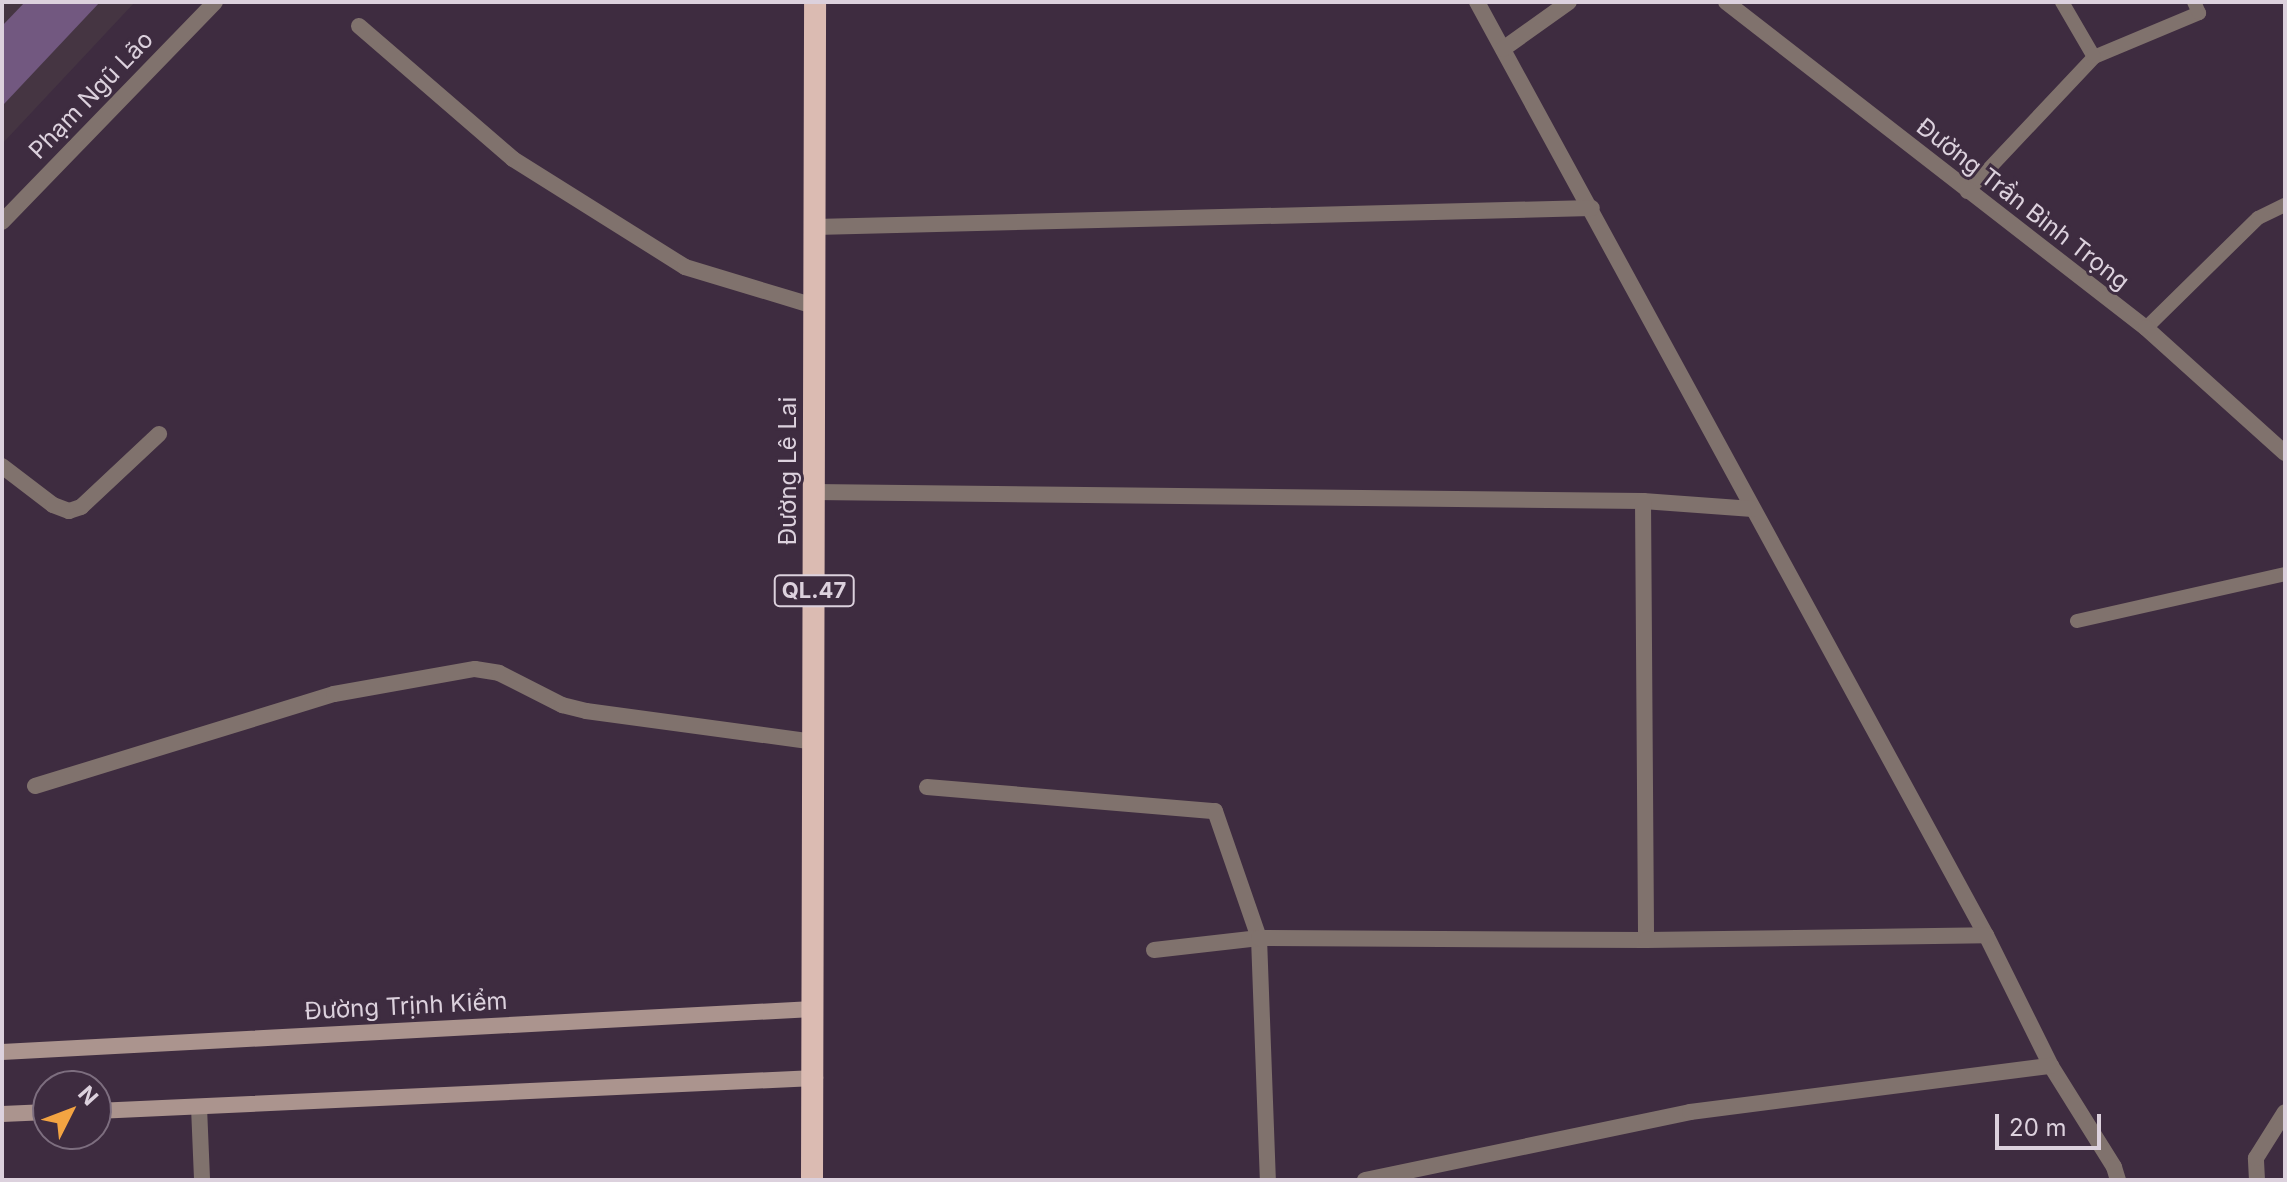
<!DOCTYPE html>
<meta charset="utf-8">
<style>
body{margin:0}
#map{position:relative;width:2287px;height:1182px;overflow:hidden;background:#3e2c40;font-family:Inter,sans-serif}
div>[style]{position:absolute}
.education>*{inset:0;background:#453542}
.building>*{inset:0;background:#725880}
.service>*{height:14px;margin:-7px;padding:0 7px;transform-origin:7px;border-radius:7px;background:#80726d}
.minor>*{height:16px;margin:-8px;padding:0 8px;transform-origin:8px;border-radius:8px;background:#80726d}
.tertiary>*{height:16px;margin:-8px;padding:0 8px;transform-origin:8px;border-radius:8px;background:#80726d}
.secondary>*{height:16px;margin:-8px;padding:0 8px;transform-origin:8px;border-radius:8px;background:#ab948e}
.trunk>*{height:22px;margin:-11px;padding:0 11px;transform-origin:11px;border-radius:11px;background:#dbbbb2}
span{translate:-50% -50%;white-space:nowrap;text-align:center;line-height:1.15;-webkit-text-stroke:6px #3e2c40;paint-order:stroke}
.shield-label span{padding:2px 6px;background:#3e2c40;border:2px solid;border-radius:6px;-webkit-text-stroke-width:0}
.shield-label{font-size:22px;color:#dcd1dd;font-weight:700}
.street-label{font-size:24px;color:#dcd1dd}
.frame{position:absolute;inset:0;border:4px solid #dcd1dd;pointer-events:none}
.north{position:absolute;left:32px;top:1070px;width:80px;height:80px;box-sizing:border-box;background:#3e2c40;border:2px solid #7d6e7f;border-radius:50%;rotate:48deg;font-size:22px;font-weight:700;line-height:32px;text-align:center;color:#dcd1dd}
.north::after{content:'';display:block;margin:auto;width:28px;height:36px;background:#f3a442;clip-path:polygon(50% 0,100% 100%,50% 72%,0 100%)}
.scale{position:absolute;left:1995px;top:1114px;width:106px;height:36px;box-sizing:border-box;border:4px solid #dcd1dd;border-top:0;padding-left:10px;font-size:24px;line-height:28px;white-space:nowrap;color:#dcd1dd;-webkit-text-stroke:6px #3e2c40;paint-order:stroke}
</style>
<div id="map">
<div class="education">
<div style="clip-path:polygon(2px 2px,135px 2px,2px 144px)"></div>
</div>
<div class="building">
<div style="clip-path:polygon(25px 2px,100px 2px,4px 104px,2px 26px)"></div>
</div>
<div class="service">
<div style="left:2094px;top:57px;width:114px;rotate:-22.7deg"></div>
<div style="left:2199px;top:13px;width:12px;rotate:-114deg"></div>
<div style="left:1967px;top:192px;width:185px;rotate:-46.7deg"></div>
<div style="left:2094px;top:57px;width:64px;rotate:-120.2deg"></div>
<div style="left:2146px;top:328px;width:157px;rotate:-44.5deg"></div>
<div style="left:2258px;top:218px;width:30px;rotate:-26deg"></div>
<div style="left:2077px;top:621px;width:213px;rotate:-12.7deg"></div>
</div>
<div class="minor">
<div style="left:1477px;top:2px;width:1063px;rotate:61.39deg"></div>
<div style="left:1986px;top:935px;width:146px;rotate:63.6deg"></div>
<div style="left:2051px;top:1066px;width:119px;rotate:58deg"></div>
<div style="left:2114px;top:1167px;width:14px;rotate:73deg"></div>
<div style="left:1726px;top:2px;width:532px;rotate:37.82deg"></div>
<div style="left:2146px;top:328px;width:187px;rotate:42deg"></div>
<div style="left:359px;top:26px;width:203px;rotate:40.8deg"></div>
<div style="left:513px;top:159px;width:203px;rotate:32.1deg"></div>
<div style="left:685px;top:267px;width:135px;rotate:16.8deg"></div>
<div style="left:1503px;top:49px;width:81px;rotate:-35.5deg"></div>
<div style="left:815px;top:227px;width:777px;rotate:-1.4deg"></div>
<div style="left:2px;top:466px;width:64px;rotate:37.4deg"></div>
<div style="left:53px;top:505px;width:17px;rotate:21deg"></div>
<div style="left:69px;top:511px;width:13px;rotate:-18deg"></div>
<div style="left:81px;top:507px;width:107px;rotate:-43.1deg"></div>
<div style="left:814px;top:492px;width:829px;rotate:0.62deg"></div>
<div style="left:1643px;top:501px;width:110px;rotate:4.2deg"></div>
<div style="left:1643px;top:501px;width:439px;rotate:89.6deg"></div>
<div style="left:35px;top:786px;width:313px;rotate:-17.1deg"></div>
<div style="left:334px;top:694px;width:143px;rotate:-10.1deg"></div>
<div style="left:475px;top:669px;width:24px;rotate:9deg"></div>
<div style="left:499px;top:673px;width:71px;rotate:26.9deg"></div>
<div style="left:562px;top:705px;width:25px;rotate:14deg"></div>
<div style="left:586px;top:711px;width:230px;rotate:7.7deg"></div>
<div style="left:927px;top:787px;width:289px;rotate:4.8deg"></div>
<div style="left:1215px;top:811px;width:134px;rotate:70.9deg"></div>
<div style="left:1259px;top:938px;width:242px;rotate:87.9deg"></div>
<div style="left:1154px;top:950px;width:106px;rotate:-6.5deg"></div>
<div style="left:1259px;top:938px;width:387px;rotate:0.3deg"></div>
<div style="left:1646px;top:940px;width:340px;rotate:-0.8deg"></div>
<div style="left:199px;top:1107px;width:73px;rotate:87.6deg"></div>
<div style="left:1365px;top:1180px;width:332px;rotate:-11.8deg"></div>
<div style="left:1690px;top:1112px;width:364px;rotate:-7.3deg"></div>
<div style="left:2257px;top:1180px;width:22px;rotate:-93deg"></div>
<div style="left:2256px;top:1158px;width:54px;rotate:-57.8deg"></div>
</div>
<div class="tertiary">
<div style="left:2px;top:222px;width:306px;rotate:-45.9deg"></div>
</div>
<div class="secondary">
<div style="left:2px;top:1052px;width:812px;rotate:-3.04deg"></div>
<div style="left:96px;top:1111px;width:720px;rotate:-2.63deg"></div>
<div style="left:2px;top:1114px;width:46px;rotate:-2.5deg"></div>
</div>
<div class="trunk">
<div style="left:812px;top:1180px;width:1178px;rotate:-89.85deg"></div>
</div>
<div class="shield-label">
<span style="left:814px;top:591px">QL.47</span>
</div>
<div class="street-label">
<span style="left:91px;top:95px;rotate:-46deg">Phạm Ngũ Lão</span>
<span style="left:2023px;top:204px;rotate:38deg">Đường Trần Bình Trọng</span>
<span style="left:788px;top:471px;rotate:-90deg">Đường Lê Lai</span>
<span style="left:406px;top:1006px;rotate:-3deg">Đường Trịnh Kiểm</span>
</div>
<div class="frame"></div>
<div class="north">N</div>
<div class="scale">20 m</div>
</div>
